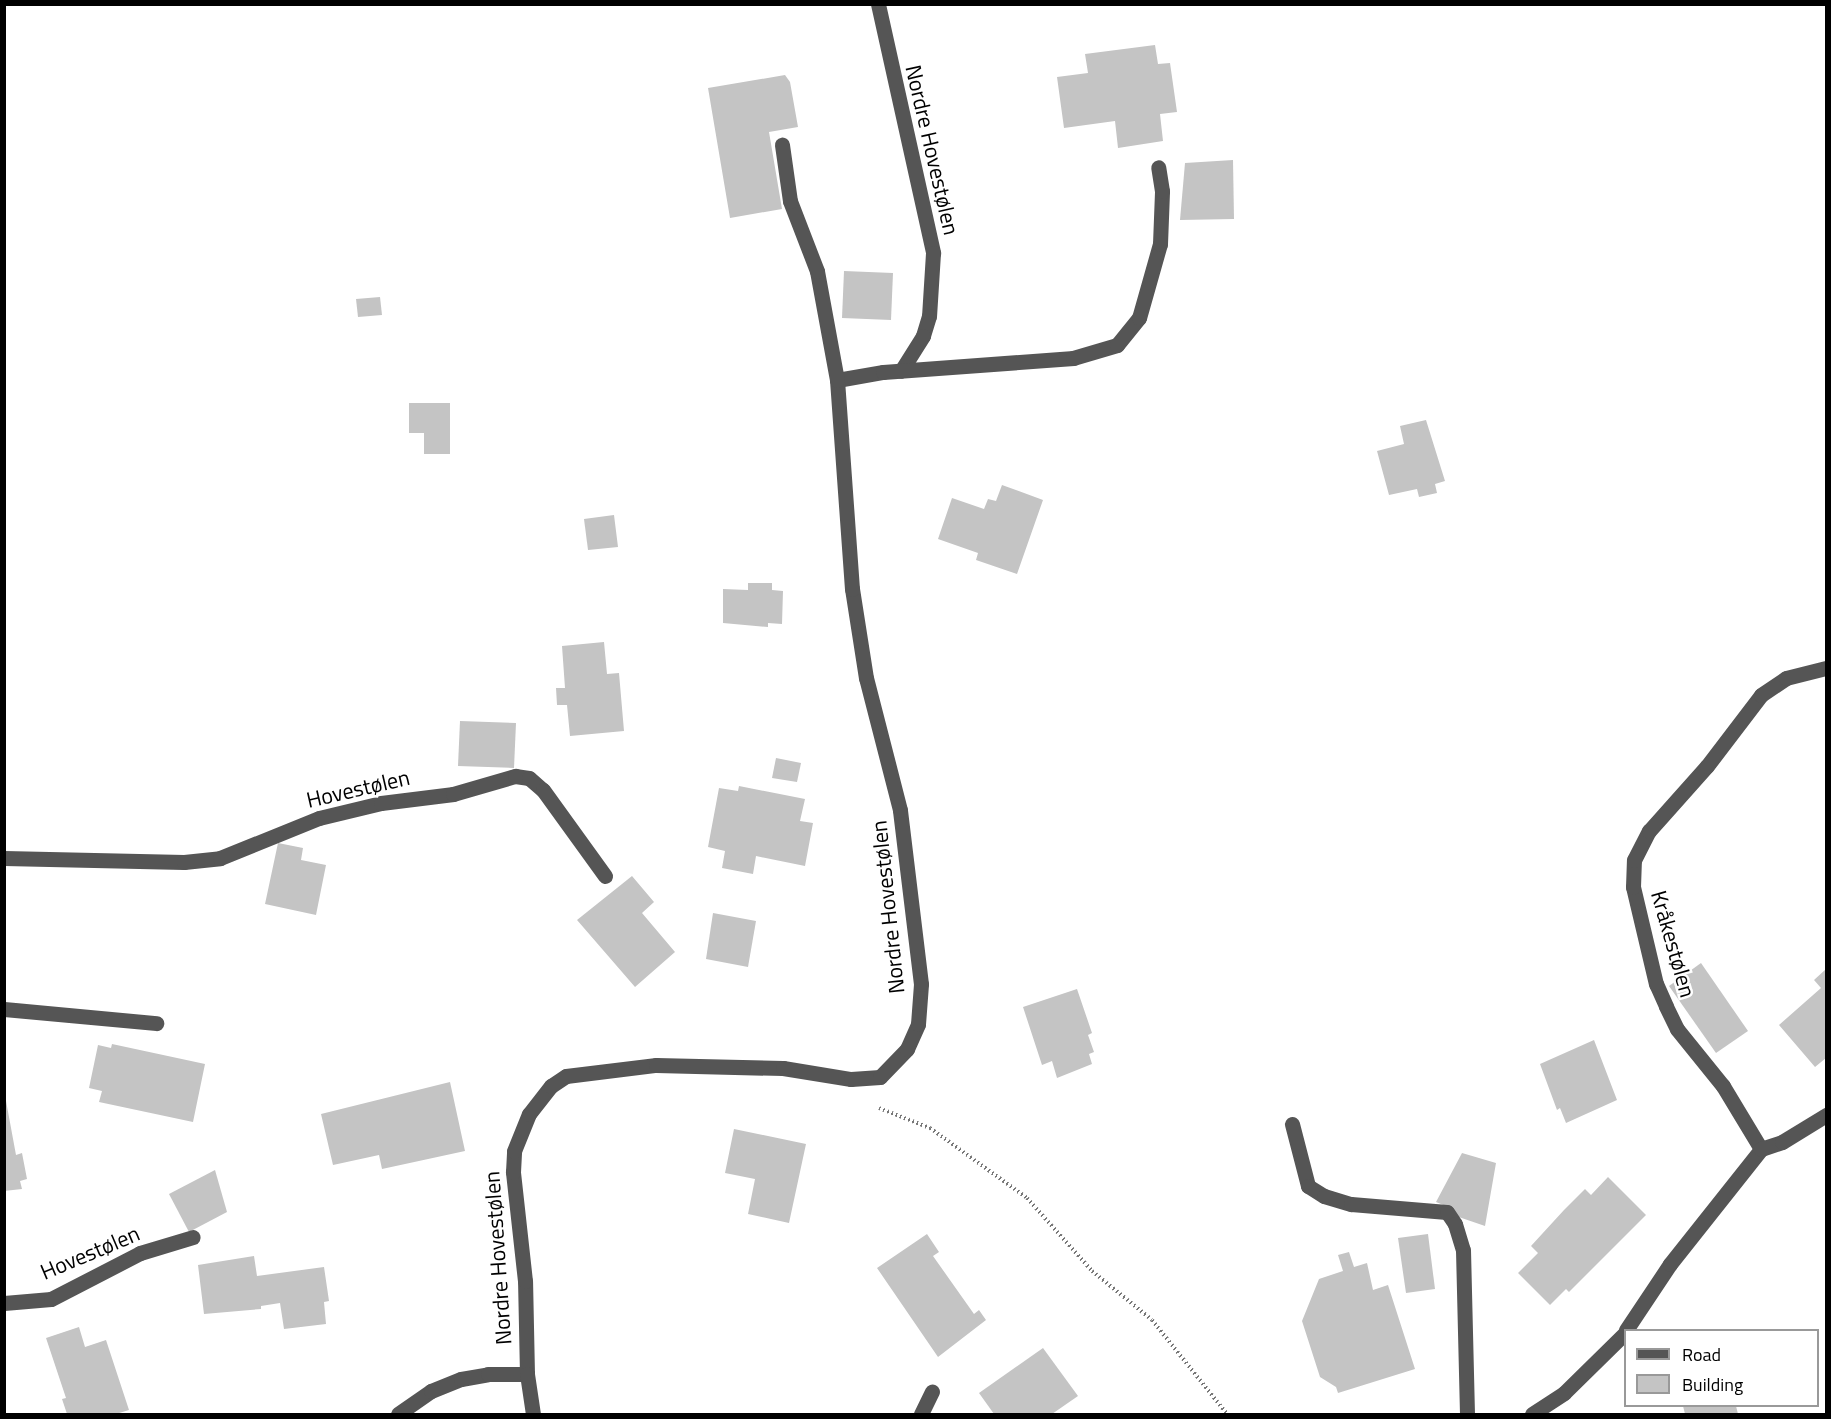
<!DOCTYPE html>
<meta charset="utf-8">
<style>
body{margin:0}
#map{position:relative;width:1831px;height:1419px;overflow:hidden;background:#fff;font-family:"Titillium Web",sans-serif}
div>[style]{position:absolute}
.building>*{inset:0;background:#c4c4c4}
.path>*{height:4px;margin-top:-2px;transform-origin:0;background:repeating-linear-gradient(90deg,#777 0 1.5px,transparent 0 4.5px)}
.minor>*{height:15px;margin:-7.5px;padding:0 7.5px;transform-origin:7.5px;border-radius:7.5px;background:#555}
span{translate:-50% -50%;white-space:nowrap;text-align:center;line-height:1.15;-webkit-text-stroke:5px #fff;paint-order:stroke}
.street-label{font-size:22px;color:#000}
.frame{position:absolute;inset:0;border:6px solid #000;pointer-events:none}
.legend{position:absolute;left:1624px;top:1329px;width:195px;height:78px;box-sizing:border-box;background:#fff;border:2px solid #999;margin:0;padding:8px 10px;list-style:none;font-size:18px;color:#000}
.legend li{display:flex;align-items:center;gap:12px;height:30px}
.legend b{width:30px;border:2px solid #999}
</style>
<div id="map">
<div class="building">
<div style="clip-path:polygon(1155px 45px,1158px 64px,1170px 63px,1177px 112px,1160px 114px,1163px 141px,1118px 148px,1115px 121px,1064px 128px,1057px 77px,1088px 73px,1085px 54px)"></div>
<div style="clip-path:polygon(785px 75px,790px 82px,798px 127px,769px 132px,782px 209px,730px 218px,708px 88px)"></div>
<div style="clip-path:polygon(1233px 160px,1234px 219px,1180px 220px,1185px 163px)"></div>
<div style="clip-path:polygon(844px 271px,893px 273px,891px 320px,842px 318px)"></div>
<div style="clip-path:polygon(380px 297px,382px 315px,358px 317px,356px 299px)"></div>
<div style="clip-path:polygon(409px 403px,450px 403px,450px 454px,424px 454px,424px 433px,409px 433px)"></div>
<div style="clip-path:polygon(1426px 420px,1445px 481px,1435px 484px,1437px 493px,1419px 497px,1417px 489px,1389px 495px,1377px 451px,1404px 444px,1400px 426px)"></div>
<div style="clip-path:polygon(1002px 485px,1043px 500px,1017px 574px,976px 560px,978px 553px,938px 539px,952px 498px,984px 509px,988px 499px,996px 501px)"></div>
<div style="clip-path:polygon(614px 515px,618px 547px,588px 550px,584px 519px)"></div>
<div style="clip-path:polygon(748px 583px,772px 583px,772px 590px,783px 591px,782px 624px,768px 623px,768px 627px,723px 623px,723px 589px,748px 590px)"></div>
<div style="clip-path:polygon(604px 642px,607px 674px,619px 673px,624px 731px,570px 736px,567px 705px,557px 705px,556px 688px,565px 688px,562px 646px)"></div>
<div style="clip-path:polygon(460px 721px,516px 723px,514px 768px,458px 766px)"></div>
<div style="clip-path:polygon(776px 758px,801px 763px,797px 782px,772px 778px)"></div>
<div style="clip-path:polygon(739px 786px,805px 799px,800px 821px,813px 823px,805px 866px,756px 856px,753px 874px,722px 868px,725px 851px,708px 847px,719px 788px,738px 791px)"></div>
<div style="clip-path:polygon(278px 843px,303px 848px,301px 860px,326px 865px,316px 915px,265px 904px)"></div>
<div style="clip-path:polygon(632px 876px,654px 902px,642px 913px,675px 952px,635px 987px,577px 920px)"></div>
<div style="clip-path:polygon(713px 913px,756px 921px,748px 967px,706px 959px)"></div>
<div style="clip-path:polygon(1701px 963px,1748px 1031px,1716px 1053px,1669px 986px)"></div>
<div style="clip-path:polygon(1826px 969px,1826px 1058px,1815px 1067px,1779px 1025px,1821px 988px,1814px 980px)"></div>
<div style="clip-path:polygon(1077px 989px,1092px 1033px,1088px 1035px,1094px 1052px,1089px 1054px,1092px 1064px,1057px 1078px,1052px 1061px,1042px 1065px,1023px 1007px)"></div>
<div style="clip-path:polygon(1594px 1040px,1617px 1100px,1566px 1123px,1560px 1108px,1557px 1110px,1540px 1064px)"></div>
<div style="clip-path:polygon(112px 1044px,205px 1064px,193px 1122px,99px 1102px,102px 1091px,89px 1088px,98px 1045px,111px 1048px)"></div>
<div style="clip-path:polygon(450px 1082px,465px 1151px,382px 1169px,379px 1155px,333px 1165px,321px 1114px)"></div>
<div style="clip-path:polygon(4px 1090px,16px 1155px,22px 1153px,27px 1179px,20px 1181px,22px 1189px,4px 1191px)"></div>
<div style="clip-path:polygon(734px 1129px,806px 1144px,789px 1223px,748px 1214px,755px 1179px,725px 1173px)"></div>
<div style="clip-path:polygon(1462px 1153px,1496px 1163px,1485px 1226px,1450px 1214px,1451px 1208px,1436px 1202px)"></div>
<div style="clip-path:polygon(215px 1170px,227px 1212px,189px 1232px,169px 1194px)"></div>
<div style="clip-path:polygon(1608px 1177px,1646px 1215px,1569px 1292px,1566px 1289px,1550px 1305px,1518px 1273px,1538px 1253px,1531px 1246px,1564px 1210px,1585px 1189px,1591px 1195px)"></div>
<div style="clip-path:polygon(927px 1234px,939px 1252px,933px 1256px,974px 1314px,979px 1310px,986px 1320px,938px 1357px,877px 1268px)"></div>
<div style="clip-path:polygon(1428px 1234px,1435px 1289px,1406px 1293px,1398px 1238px)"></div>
<div style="clip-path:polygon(1349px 1252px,1354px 1267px,1367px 1263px,1373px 1290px,1388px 1285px,1415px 1369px,1338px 1393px,1336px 1387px,1320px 1377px,1302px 1321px,1319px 1279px,1343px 1271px,1338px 1255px)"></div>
<div style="clip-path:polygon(254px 1256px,257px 1276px,324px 1267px,329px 1301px,324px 1302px,326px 1324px,284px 1329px,280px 1303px,261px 1306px,261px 1309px,204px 1314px,198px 1265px)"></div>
<div style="clip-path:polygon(79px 1327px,85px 1347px,106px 1340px,129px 1410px,116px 1414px,67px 1414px,62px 1399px,66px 1398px,46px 1338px)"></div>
<div style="clip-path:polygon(1043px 1348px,1078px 1396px,1052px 1414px,994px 1414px,979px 1393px)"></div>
<div style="clip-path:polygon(1683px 1406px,1736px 1406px,1738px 1414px,1685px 1414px)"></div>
</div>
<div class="path">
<div style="left:879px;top:1108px;width:55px;rotate:21.4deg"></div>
<div style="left:930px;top:1128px;width:120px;rotate:35.8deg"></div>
<div style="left:1027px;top:1198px;width:98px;rotate:48.3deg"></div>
<div style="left:1092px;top:1271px;width:77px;rotate:39.2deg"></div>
<div style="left:1152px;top:1320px;width:120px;rotate:51.4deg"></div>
</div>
<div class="minor">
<div style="left:878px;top:4px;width:255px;rotate:77.5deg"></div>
<div style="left:933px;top:253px;width:63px;rotate:93.6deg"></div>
<div style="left:929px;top:316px;width:21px;rotate:107deg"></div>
<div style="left:923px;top:336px;width:41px;rotate:122.2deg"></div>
<div style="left:837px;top:380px;width:47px;rotate:-9.9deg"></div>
<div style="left:883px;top:372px;width:191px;rotate:-4.2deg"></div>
<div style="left:1073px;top:358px;width:46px;rotate:-16.5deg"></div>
<div style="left:1117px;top:345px;width:35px;rotate:-51deg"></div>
<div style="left:1139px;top:318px;width:77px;rotate:-74.2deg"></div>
<div style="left:1160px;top:244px;width:53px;rotate:-87.8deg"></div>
<div style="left:1162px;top:191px;width:24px;rotate:-99deg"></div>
<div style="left:4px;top:858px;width:180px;rotate:1.3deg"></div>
<div style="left:184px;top:862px;width:36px;rotate:-6deg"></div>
<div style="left:220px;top:858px;width:107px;rotate:-22deg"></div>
<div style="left:319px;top:818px;width:64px;rotate:-13.6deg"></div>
<div style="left:381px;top:803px;width:73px;rotate:-7.1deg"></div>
<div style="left:453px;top:794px;width:65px;rotate:-16.2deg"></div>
<div style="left:515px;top:776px;width:14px;rotate:8deg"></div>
<div style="left:529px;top:778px;width:18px;rotate:41deg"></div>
<div style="left:543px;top:790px;width:106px;rotate:54.2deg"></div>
<div style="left:4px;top:1009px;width:153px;rotate:5.3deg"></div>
<div style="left:1292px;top:1124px;width:64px;rotate:75.5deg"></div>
<div style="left:1308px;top:1186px;width:19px;rotate:32deg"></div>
<div style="left:1324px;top:1196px;width:28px;rotate:17deg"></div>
<div style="left:1351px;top:1204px;width:96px;rotate:4.8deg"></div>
<div style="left:1447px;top:1212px;width:14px;rotate:56deg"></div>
<div style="left:1455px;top:1224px;width:27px;rotate:73deg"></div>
<div style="left:1463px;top:1250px;width:164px;rotate:88.6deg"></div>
<div style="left:1761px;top:1149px;width:74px;rotate:-121.1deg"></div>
<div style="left:1723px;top:1086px;width:73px;rotate:-128.9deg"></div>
<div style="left:1677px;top:1029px;width:25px;rotate:-116deg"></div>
<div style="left:1666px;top:1006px;width:24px;rotate:-114deg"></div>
<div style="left:1656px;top:984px;width:100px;rotate:-103.3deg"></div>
<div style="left:1633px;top:887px;width:27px;rotate:-88deg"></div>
<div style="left:1634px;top:860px;width:33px;rotate:-63deg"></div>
<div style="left:1649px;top:831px;width:87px;rotate:-48.3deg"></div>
<div style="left:1707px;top:766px;width:89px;rotate:-52.7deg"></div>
<div style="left:1761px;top:695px;width:30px;rotate:-34deg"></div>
<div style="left:1786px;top:678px;width:41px;rotate:-14deg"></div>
<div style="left:4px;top:1303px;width:47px;rotate:-4.9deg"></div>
<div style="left:51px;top:1299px;width:100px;rotate:-27.3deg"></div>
<div style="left:140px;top:1253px;width:55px;rotate:-16.8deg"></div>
<div style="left:1626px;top:1330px;width:79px;rotate:-56.3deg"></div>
<div style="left:1670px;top:1264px;width:147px;rotate:-51.6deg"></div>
<div style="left:1761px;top:1149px;width:22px;rotate:-18deg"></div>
<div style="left:1782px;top:1142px;width:52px;rotate:-31.5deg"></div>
<div style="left:527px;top:1374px;width:93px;rotate:-91.2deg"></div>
<div style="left:525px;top:1281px;width:110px;rotate:-96.3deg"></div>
<div style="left:513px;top:1172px;width:21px;rotate:-87deg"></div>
<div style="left:514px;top:1151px;width:40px;rotate:-68deg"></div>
<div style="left:529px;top:1114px;width:36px;rotate:-52deg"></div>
<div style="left:551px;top:1086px;width:18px;rotate:-34deg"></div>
<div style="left:566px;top:1076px;width:91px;rotate:-7deg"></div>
<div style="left:656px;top:1065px;width:127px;rotate:1.4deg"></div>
<div style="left:783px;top:1068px;width:69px;rotate:9.2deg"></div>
<div style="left:851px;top:1079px;width:29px;rotate:-4deg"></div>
<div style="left:880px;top:1077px;width:39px;rotate:-46deg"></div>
<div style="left:907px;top:1049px;width:27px;rotate:-66deg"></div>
<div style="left:918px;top:1024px;width:40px;rotate:-85.7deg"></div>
<div style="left:921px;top:984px;width:175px;rotate:-96.9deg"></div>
<div style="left:900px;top:810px;width:136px;rotate:-104.4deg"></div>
<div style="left:866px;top:678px;width:90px;rotate:-98.9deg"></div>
<div style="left:852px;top:589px;width:210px;rotate:-94.1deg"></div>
<div style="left:837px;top:380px;width:111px;rotate:-100.4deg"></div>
<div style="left:817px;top:271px;width:75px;rotate:-111.1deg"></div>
<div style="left:790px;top:201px;width:57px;rotate:-98.1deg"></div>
<div style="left:398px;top:1414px;width:40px;rotate:-34.9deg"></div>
<div style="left:431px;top:1391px;width:32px;rotate:-22deg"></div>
<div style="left:461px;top:1379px;width:27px;rotate:-10deg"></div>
<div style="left:488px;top:1374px;width:39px"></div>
<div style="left:527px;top:1374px;width:40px;rotate:81.5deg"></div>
<div style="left:921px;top:1414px;width:25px;rotate:-64deg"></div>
<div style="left:1532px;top:1414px;width:38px;rotate:-33deg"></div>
<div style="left:1564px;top:1393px;width:87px;rotate:-44.5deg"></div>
</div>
<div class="street-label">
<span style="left:932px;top:150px;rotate:77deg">Nordre Hovestølen</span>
<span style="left:358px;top:789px;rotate:-13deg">Hovestølen</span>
<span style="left:888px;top:907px;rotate:-96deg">Nordre Hovestølen</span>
<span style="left:1673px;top:944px;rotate:74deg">Kråkestølen</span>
<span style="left:90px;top:1253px;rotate:-23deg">Hovestølen</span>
<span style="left:498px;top:1258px;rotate:-94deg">Nordre Hovestølen</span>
</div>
<div class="frame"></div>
<ul class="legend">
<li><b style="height:8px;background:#555"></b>Road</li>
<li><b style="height:16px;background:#c4c4c4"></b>Building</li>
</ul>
</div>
